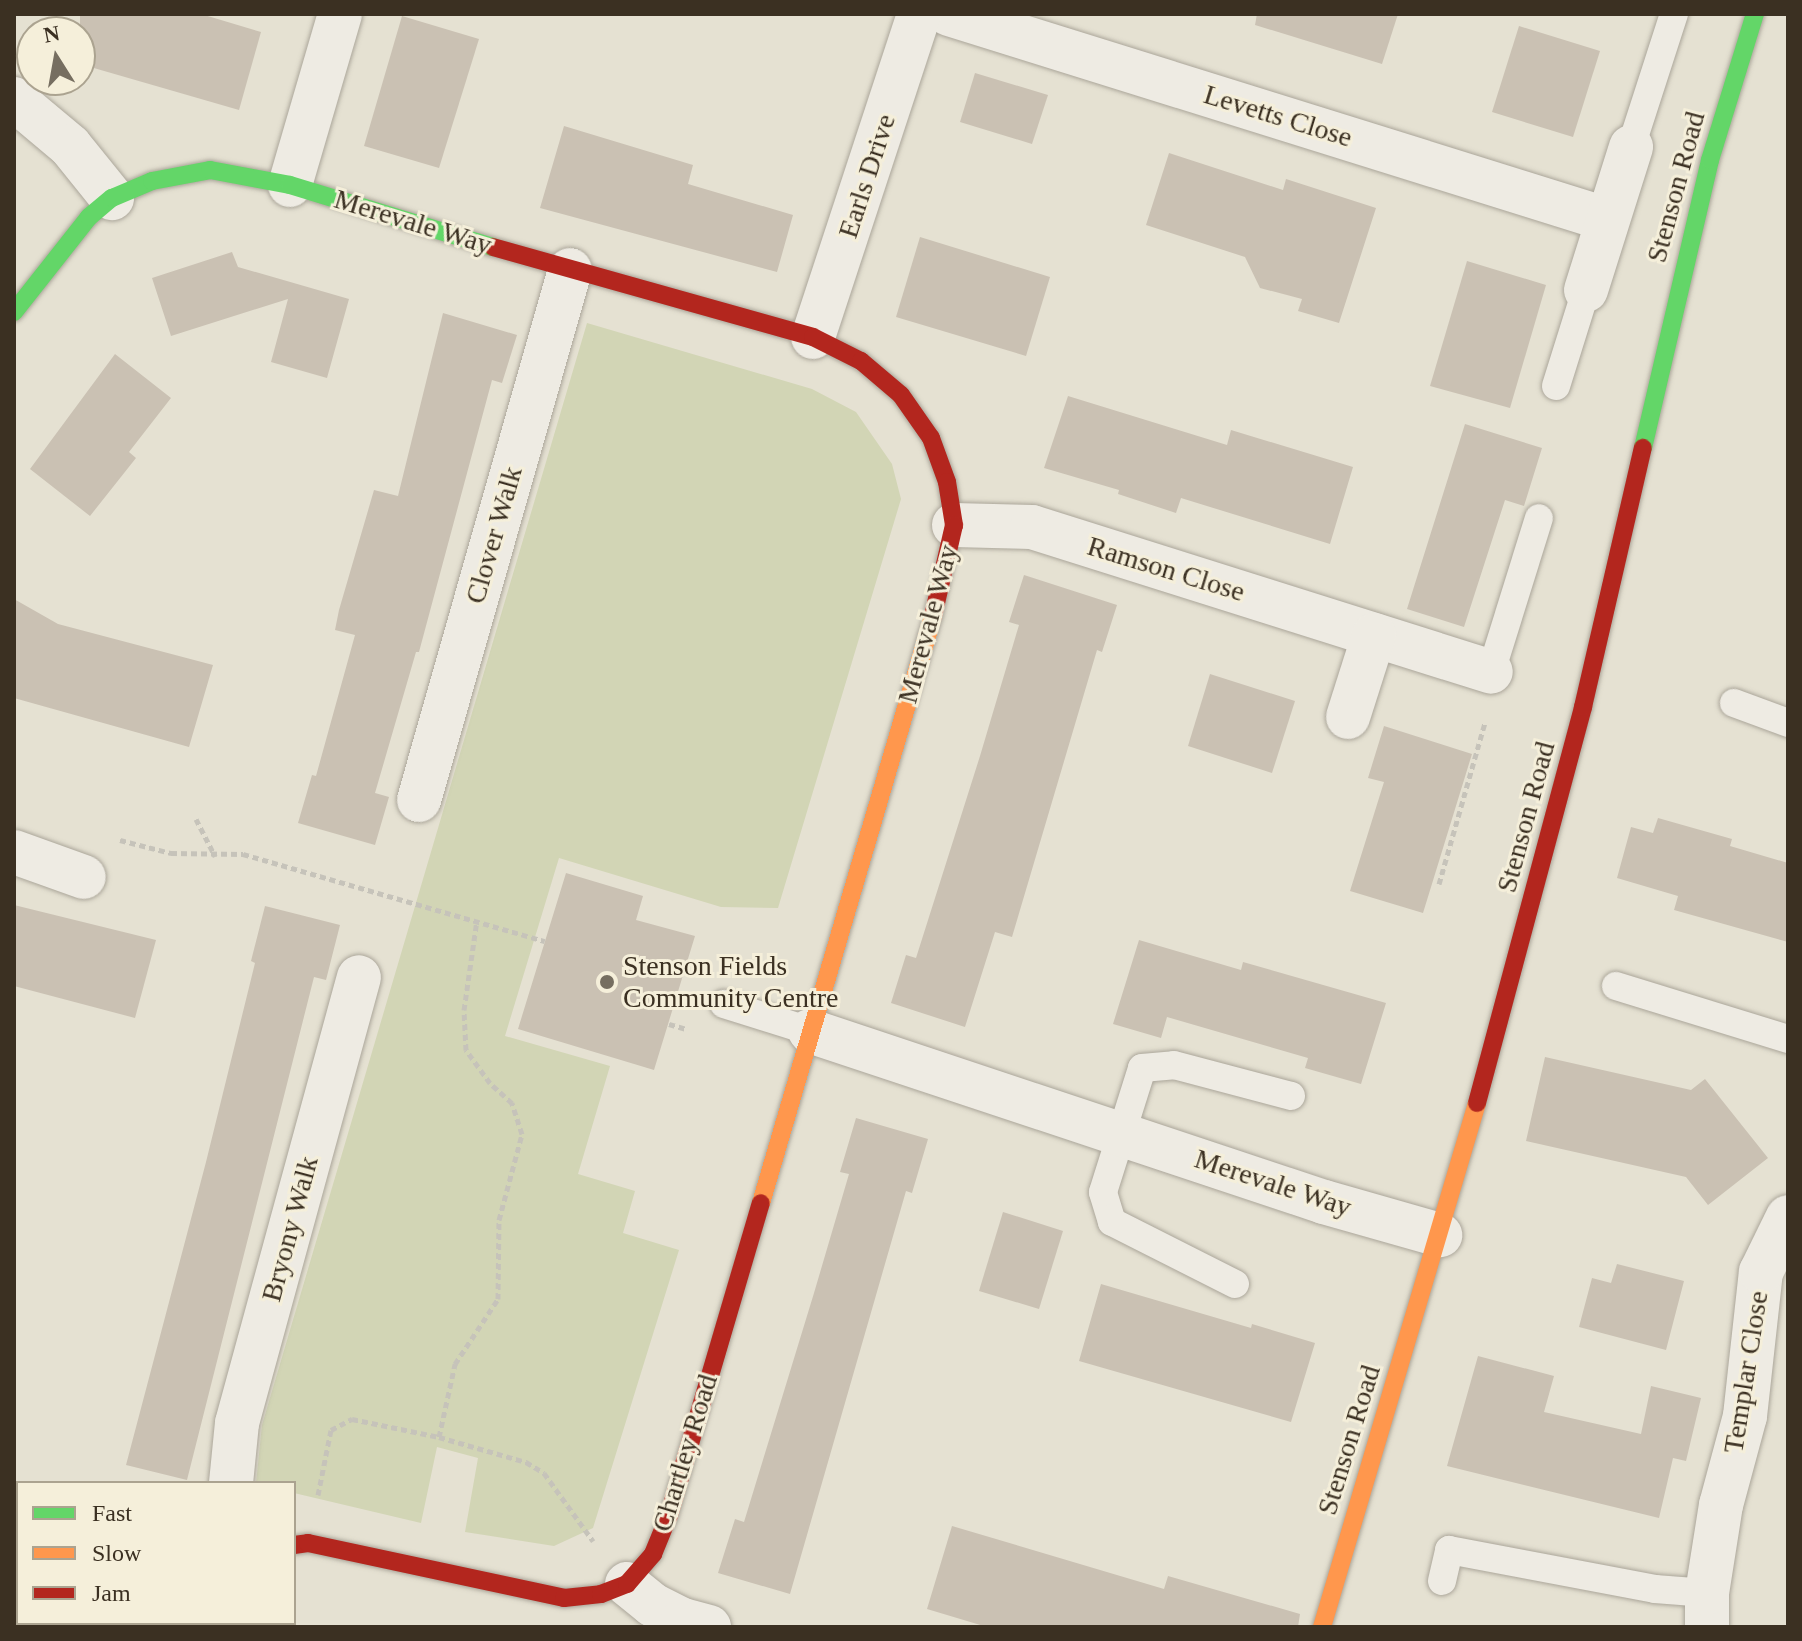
<!DOCTYPE html>
<style>
body{margin:0}
#map{position:relative;width:1802px;height:1641px;overflow:hidden;background:#e5e1d2;font-family:"Times New Roman",serif}
div>[style]{position:absolute}
.green>*{inset:0;background:#d2d5b5}
.building>*{inset:0;background:#cac1b3}
.path>*{height:5px;margin-top:-2.5px;transform-origin:0;background:repeating-linear-gradient(90deg,#c6c3ba 0 6px,transparent 0 10px)}
.roads{filter:drop-shadow(0 0 2px #aba69a) drop-shadow(0 0 2px #aba69a)}
.lane>*{height:28px;margin:-14px;padding:0 14px;transform-origin:14px;border-radius:14px;background:#eeebe3}
.street>*{height:44px;margin:-22px;padding:0 22px;transform-origin:22px;border-radius:22px;background:#eeebe3}
.fast>*{height:18px;margin:-9px;padding:0 9px;transform-origin:9px;border-radius:9px;background:#63d668}
.slow>*{height:18px;margin:-9px;padding:0 9px;transform-origin:9px;border-radius:9px;background:#ff974d}
.jam>*{height:18px;margin:-9px;padding:0 9px;transform-origin:9px;border-radius:9px;background:#b3261e}
.dots>*{width:22px;height:22px;translate:-50% -50%;box-sizing:border-box;border:4px solid #f5efda;border-radius:50%}
span{translate:-50% -50%;white-space:nowrap;text-align:center;line-height:1.15;-webkit-text-stroke:6px #f5efda;paint-order:stroke}
.street-label{font-size:28px;color:#3b3022}
.poi-label{font-size:28px;color:#3b3022}
.left{translate:0 -50%;text-align:left}
.frame{position:absolute;inset:0;border:16px solid #3b3022;pointer-events:none}
.legend{position:absolute;left:16px;top:1481px;width:280px;height:144px;box-sizing:border-box;background:#f5efda;border:2px solid #aba390;margin:0;padding:10px 14px;list-style:none;font-size:24px;color:#3b3022}
.legend li{display:flex;align-items:center;gap:16px;height:40px}
.legend b{width:40px;border:2px solid #aba390}
.north{position:absolute;left:16px;top:16px;width:80px;height:80px;box-sizing:border-box;background:#f5efda;border:2px solid #aba390;border-radius:50%;rotate:349deg;font-size:22px;font-weight:700;line-height:32px;text-align:center;color:#3b3022}
.north::after{content:'';display:block;margin:auto;width:28px;height:36px;background:#766e60;clip-path:polygon(50% 0,100% 100%,50% 72%,0 100%)}
</style>
<div id="map">
<div class="green">
<div style="clip-path:polygon(587px 323px,812px 389px,856px 412px,892px 464px,901px 499px,778px 908px,721px 907px,559px 858px,505px 1036px,610px 1066px,578px 1174px,635px 1191px,623px 1233px,679px 1250px,593px 1528px,554px 1546px,465px 1532px,478px 1458px,437px 1447px,421px 1523px,294px 1493px,294px 1483px,256px 1483px,262px 1425px)"></div>
</div>
<div class="building">
<div style="clip-path:polygon(80px 14px,201px 14px,261px 32px,239px 110px,80px 64px)"></div>
<div style="clip-path:polygon(1257px 14px,1398px 14px,1382px 64px,1255px 25px)"></div>
<div style="clip-path:polygon(402px 16px,479px 39px,439px 168px,364px 146px)"></div>
<div style="clip-path:polygon(1519px 26px,1600px 51px,1573px 137px,1492px 112px)"></div>
<div style="clip-path:polygon(975px 73px,1048px 95px,1032px 144px,960px 122px)"></div>
<div style="clip-path:polygon(564px 126px,693px 165px,688px 184px,793px 215px,777px 272px,540px 208px)"></div>
<div style="clip-path:polygon(1169px 153px,1283px 190px,1286px 179px,1376px 208px,1339px 323px,1298px 311px,1302px 299px,1260px 288px,1245px 257px,1146px 225px)"></div>
<div style="clip-path:polygon(920px 237px,1050px 277px,1026px 356px,896px 317px)"></div>
<div style="clip-path:polygon(232px 252px,238px 267px,349px 299px,327px 378px,271px 362px,288px 299px,171px 336px,152px 278px)"></div>
<div style="clip-path:polygon(1467px 261px,1546px 285px,1510px 408px,1430px 386px)"></div>
<div style="clip-path:polygon(443px 313px,517px 335px,502px 383px,492px 380px,419px 652px,416px 652px,375px 793px,389px 797px,375px 845px,298px 823px,312px 775px,316px 776px,355px 635px,335px 630px,339px 610px,374px 490px,398px 496px)"></div>
<div style="clip-path:polygon(115px 354px,171px 398px,129px 452px,136px 458px,90px 516px,30px 469px)"></div>
<div style="clip-path:polygon(1068px 396px,1227px 445px,1231px 430px,1353px 467px,1330px 544px,1181px 498px,1176px 513px,1118px 494px,1119px 490px,1044px 468px)"></div>
<div style="clip-path:polygon(1465px 424px,1542px 448px,1524px 506px,1505px 500px,1464px 627px,1407px 609px)"></div>
<div style="clip-path:polygon(1024px 575px,1117px 605px,1102px 652px,1097px 650px,1012px 937px,995px 932px,965px 1027px,891px 1003px,906px 955px,916px 958px,980px 756px,1019px 625px,1009px 622px)"></div>
<div style="clip-path:polygon(14px 599px,58px 624px,213px 665px,189px 747px,14px 698px)"></div>
<div style="clip-path:polygon(1210px 674px,1295px 701px,1272px 773px,1188px 746px)"></div>
<div style="clip-path:polygon(1384px 726px,1472px 754px,1423px 913px,1350px 891px,1384px 782px,1368px 778px)"></div>
<div style="clip-path:polygon(1658px 818px,1732px 839px,1730px 846px,1788px 863px,1788px 942px,1674px 910px,1678px 896px,1617px 878px,1631px 827px,1653px 833px)"></div>
<div style="clip-path:polygon(566px 873px,643px 896px,636px 920px,695px 936px,654px 1070px,518px 1029px)"></div>
<div style="clip-path:polygon(14px 905px,156px 940px,135px 1018px,14px 986px)"></div>
<div style="clip-path:polygon(265px 906px,340px 925px,326px 980px,314px 977px,187px 1480px,126px 1465px,206px 1162px,255px 963px,251px 961px)"></div>
<div style="clip-path:polygon(1139px 940px,1241px 970px,1243px 962px,1386px 1003px,1361px 1084px,1305px 1068px,1308px 1058px,1167px 1017px,1161px 1038px,1113px 1024px)"></div>
<div style="clip-path:polygon(1545px 1057px,1691px 1090px,1705px 1079px,1768px 1158px,1708px 1205px,1686px 1177px,1526px 1141px)"></div>
<div style="clip-path:polygon(856px 1118px,928px 1139px,912px 1193px,906px 1191px,790px 1594px,718px 1573px,735px 1519px,744px 1522px,814px 1293px,849px 1174px,840px 1172px)"></div>
<div style="clip-path:polygon(1003px 1212px,1063px 1231px,1039px 1309px,979px 1291px)"></div>
<div style="clip-path:polygon(1617px 1264px,1684px 1281px,1666px 1350px,1579px 1327px,1592px 1278px,1611px 1283px)"></div>
<div style="clip-path:polygon(1101px 1284px,1251px 1328px,1252px 1324px,1315px 1343px,1291px 1422px,1079px 1361px)"></div>
<div style="clip-path:polygon(1478px 1356px,1554px 1376px,1544px 1412px,1641px 1434px,1651px 1386px,1701px 1398px,1686px 1461px,1673px 1458px,1659px 1518px,1447px 1466px)"></div>
<div style="clip-path:polygon(952px 1526px,1164px 1589px,1168px 1576px,1300px 1614px,1298px 1627px,987px 1627px,927px 1609px)"></div>
</div>
<div class="path">
<div style="left:196px;top:819px;width:42px;rotate:62.8deg"></div>
<div style="left:120px;top:840px;width:53px;rotate:14.3deg"></div>
<div style="left:171px;top:853px;width:72px;rotate:0.8deg"></div>
<div style="left:243px;top:854px;width:314px;rotate:16.1deg"></div>
<div style="left:1439px;top:884px;width:167px;rotate:-74.1deg"></div>
<div style="left:669px;top:1024px;width:19px;rotate:16deg"></div>
<div style="left:439px;top:1437px;width:75px;rotate:-77.6deg"></div>
<div style="left:455px;top:1364px;width:78px;rotate:-56.5deg"></div>
<div style="left:498px;top:1299px;width:79px;rotate:-89.3deg"></div>
<div style="left:499px;top:1220px;width:89px;rotate:-75deg"></div>
<div style="left:522px;top:1134px;width:33px;rotate:-108deg"></div>
<div style="left:512px;top:1103px;width:30px;rotate:-138deg"></div>
<div style="left:490px;top:1083px;width:41px;rotate:-126deg"></div>
<div style="left:466px;top:1050px;width:40px;rotate:-92.9deg"></div>
<div style="left:464px;top:1010px;width:91px;rotate:-81.8deg"></div>
<div style="left:318px;top:1495px;width:66px;rotate:-78.7deg"></div>
<div style="left:331px;top:1430px;width:24px;rotate:-28deg"></div>
<div style="left:352px;top:1419px;width:89px;rotate:11.7deg"></div>
<div style="left:439px;top:1437px;width:91px;rotate:16deg"></div>
<div style="left:526px;top:1462px;width:21px;rotate:31deg"></div>
<div style="left:544px;top:1473px;width:84px;rotate:54.2deg"></div>
</div>
<div class="roads">
<div class="lane">
<div style="left:1631px;top:147px;width:140px;rotate:-72.1deg"></div>
<div style="left:1556px;top:386px;width:101px;rotate:-72.6deg"></div>
<div style="left:1491px;top:672px;width:161px;rotate:-72.7deg"></div>
<div style="left:1734px;top:703px;width:58px;rotate:20.3deg"></div>
<div style="left:1616px;top:986px;width:180px;rotate:17.1deg"></div>
<div style="left:724px;top:1004px;width:90px;rotate:17.4deg"></div>
<div style="left:1235px;top:1284px;width:138px;rotate:-153.2deg"></div>
<div style="left:1112px;top:1222px;width:31px;rotate:-107deg"></div>
<div style="left:1103px;top:1192px;width:130px;rotate:-72.5deg"></div>
<div style="left:1142px;top:1068px;width:32px;rotate:-5deg"></div>
<div style="left:1174px;top:1065px;width:121px;rotate:14.8deg"></div>
<div style="left:1442px;top:1581px;width:32px;rotate:-77deg"></div>
<div style="left:1449px;top:1550px;width:210px;rotate:10.7deg"></div>
<div style="left:1655px;top:1589px;width:52px;rotate:4.4deg"></div>
</div>
<div class="street">
<div style="left:949px;top:14px;width:688px;rotate:17.33deg"></div>
<div style="left:14px;top:99px;width:73px;rotate:40deg"></div>
<div style="left:70px;top:146px;width:67px;rotate:51.1deg"></div>
<div style="left:290px;top:185px;width:178px;rotate:-73.7deg"></div>
<div style="left:1586px;top:290px;width:150px;rotate:-72.5deg"></div>
<div style="left:813px;top:337px;width:340px;rotate:-71.8deg"></div>
<div style="left:954px;top:525px;width:78px;rotate:1.5deg"></div>
<div style="left:1032px;top:527px;width:481px;rotate:17.5deg"></div>
<div style="left:1348px;top:717px;width:86px;rotate:-72.4deg"></div>
<div style="left:419px;top:800px;width:551px;rotate:-74.1deg"></div>
<div style="left:14px;top:852px;width:74px;rotate:19.7deg"></div>
<div style="left:810px;top:1031px;width:542px;rotate:18.4deg"></div>
<div style="left:1324px;top:1202px;width:121px;rotate:15.9deg"></div>
<div style="left:231px;top:1483px;width:60px;rotate:-84.3deg"></div>
<div style="left:237px;top:1423px;width:462px;rotate:-74.7deg"></div>
<div style="left:627px;top:1584px;width:33px;rotate:39deg"></div>
<div style="left:653px;top:1605px;width:34px;rotate:27deg"></div>
<div style="left:683px;top:1620px;width:27px;rotate:15deg"></div>
<div style="left:240px;top:1627px;width:4px;rotate:-76deg"></div>
<div style="left:1707px;top:1627px;width:34px;rotate:-90deg"></div>
<div style="left:1707px;top:1593px;width:89px;rotate:-81deg"></div>
<div style="left:1721px;top:1505px;width:92px;rotate:-74.9deg"></div>
<div style="left:1745px;top:1416px;width:145px;rotate:-83.7deg"></div>
<div style="left:1761px;top:1272px;width:61px;rotate:-63.9deg"></div>
</div>
<div class="fast">
<div style="left:14px;top:312px;width:121px;rotate:-51.7deg"></div>
<div style="left:89px;top:217px;width:30px;rotate:-40deg"></div>
<div style="left:112px;top:198px;width:43px;rotate:-23deg"></div>
<div style="left:152px;top:181px;width:59px;rotate:-10.7deg"></div>
<div style="left:210px;top:170px;width:81px;rotate:10.6deg"></div>
<div style="left:290px;top:185px;width:212px;rotate:17deg"></div>
<div style="left:1643px;top:448px;width:296px;rotate:-76.9deg"></div>
<div style="left:1710px;top:160px;width:153px;rotate:-72.9deg"></div>
</div>
<div class="slow">
<div style="left:761px;top:1203px;width:612px;rotate:-73.67deg"></div>
<div style="left:1322px;top:1627px;width:546px;rotate:-73.52deg"></div>
</div>
<div class="jam">
<div style="left:493px;top:247px;width:332px;rotate:15.7deg"></div>
<div style="left:813px;top:337px;width:54px;rotate:26.6deg"></div>
<div style="left:861px;top:361px;width:52px;rotate:40.4deg"></div>
<div style="left:901px;top:395px;width:52px;rotate:55.1deg"></div>
<div style="left:931px;top:438px;width:47px;rotate:70deg"></div>
<div style="left:947px;top:482px;width:44px;rotate:80.8deg"></div>
<div style="left:954px;top:525px;width:93px;rotate:103deg"></div>
<div style="left:1477px;top:1103px;width:410px;rotate:-75deg"></div>
<div style="left:1583px;top:707px;width:266px;rotate:-77deg"></div>
<div style="left:294px;top:1545px;width:14px;rotate:-8deg"></div>
<div style="left:308px;top:1543px;width:262px;rotate:12.1deg"></div>
<div style="left:564px;top:1598px;width:37px;rotate:-6deg"></div>
<div style="left:601px;top:1594px;width:28px;rotate:-21deg"></div>
<div style="left:627px;top:1584px;width:40px;rotate:-49deg"></div>
<div style="left:653px;top:1554px;width:42px;rotate:-67.7deg"></div>
<div style="left:669px;top:1515px;width:325px;rotate:-73.6deg"></div>
</div>
</div>
<div class="dots">
<div style="left:607px;top:982px;background:#766e60"></div>
</div>
<div class="street-label">
<span style="left:1278px;top:116px;rotate:17deg">Levetts Close</span>
<span style="left:867px;top:176px;rotate:-72deg">Earls Drive</span>
<span style="left:1676px;top:187px;rotate:-75deg">Stenson Road</span>
<span style="left:413px;top:222px;rotate:17deg">Merevale Way</span>
<span style="left:494px;top:535px;rotate:-74deg">Clover Walk</span>
<span style="left:1166px;top:569px;rotate:17deg">Ramson Close</span>
<span style="left:928px;top:624px;rotate:-75deg">Merevale Way</span>
<span style="left:1526px;top:817px;rotate:-75deg">Stenson Road</span>
<span style="left:1273px;top:1183px;rotate:18deg">Merevale Way</span>
<span style="left:290px;top:1229px;rotate:-75deg">Bryony Walk</span>
<span style="left:1746px;top:1372px;rotate:-81deg">Templar Close</span>
<span style="left:1349px;top:1440px;rotate:-73deg">Stenson Road</span>
<span style="left:685px;top:1453px;rotate:-73deg">Chartley Road</span>
</div>
<div class="poi-label">
<span class="left" style="left:623px;top:982px">Stenson Fields<br>Community Centre</span>
</div>
<div class="frame"></div>
<ul class="legend">
<li><b style="height:10px;background:#63d668"></b>Fast</li>
<li><b style="height:10px;background:#ff974d"></b>Slow</li>
<li><b style="height:10px;background:#b3261e"></b>Jam</li>
</ul>
<div class="north">N</div>
</div>
